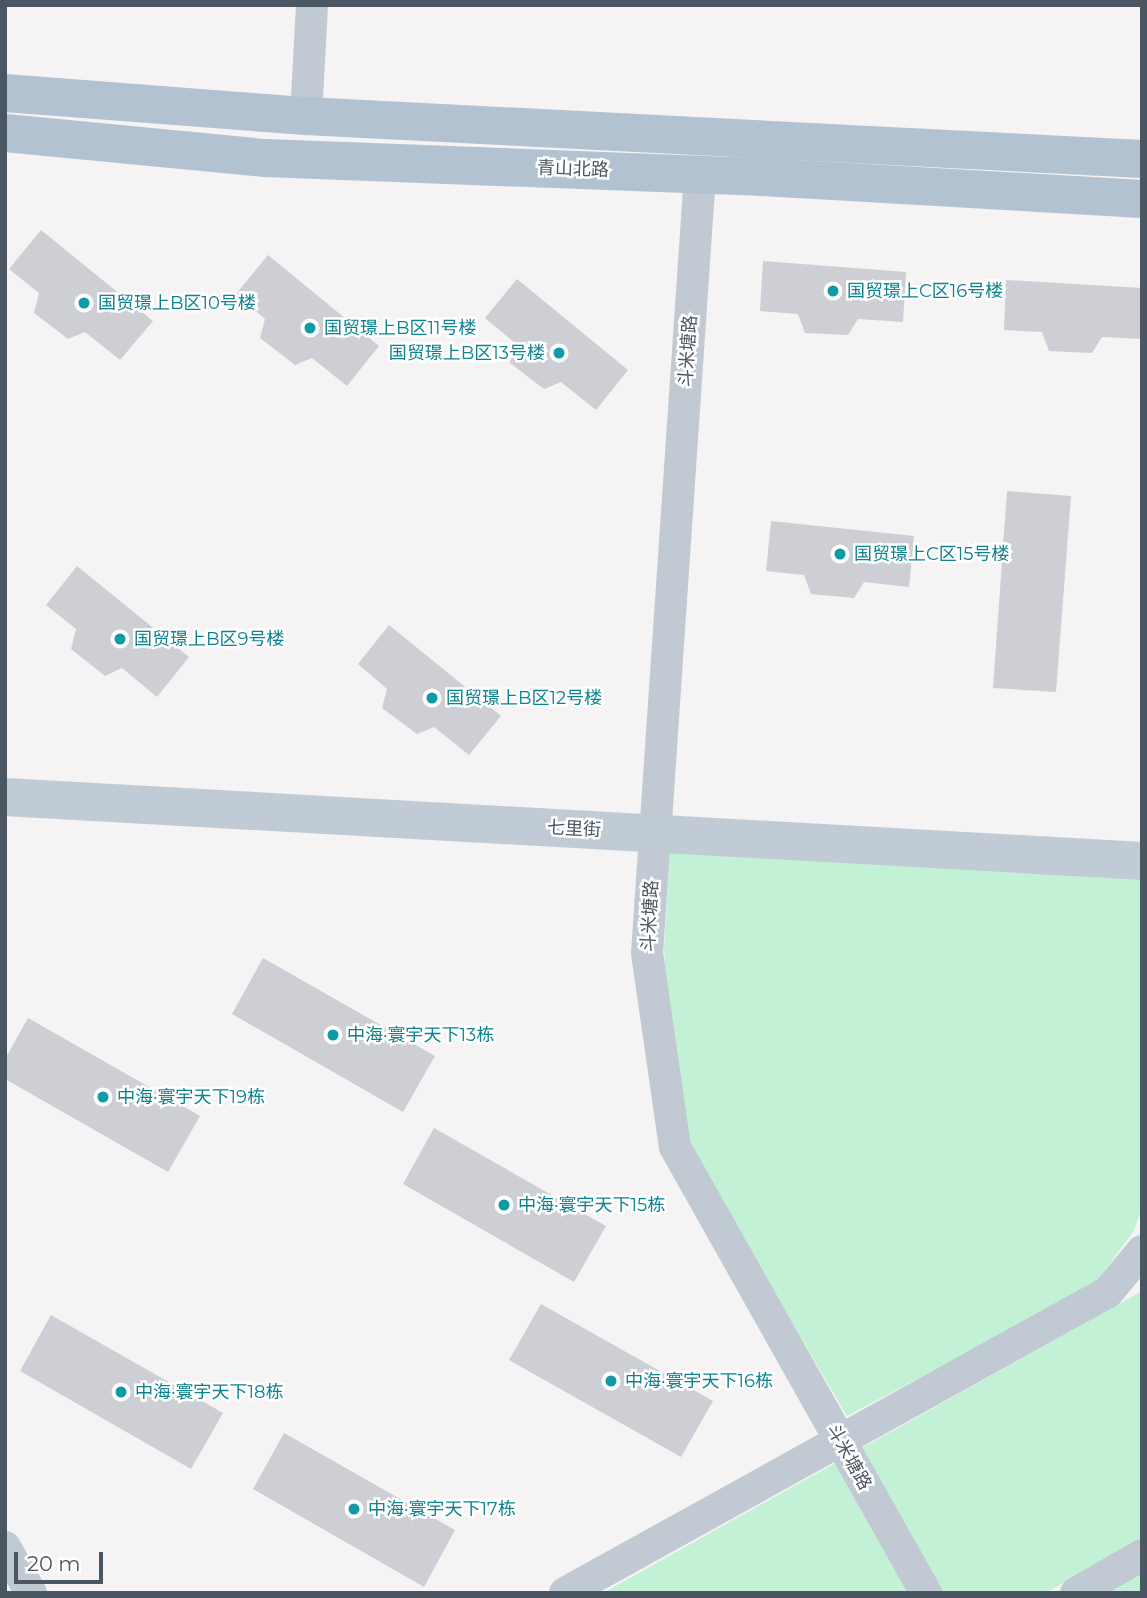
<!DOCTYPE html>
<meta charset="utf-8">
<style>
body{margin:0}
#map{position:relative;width:1147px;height:1598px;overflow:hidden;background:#f5f3f3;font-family:Montserrat,"Noto Sans SC",sans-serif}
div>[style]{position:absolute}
.green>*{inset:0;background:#c3f1d5}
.building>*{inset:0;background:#cdcfd5}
.street>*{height:32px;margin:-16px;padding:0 16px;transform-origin:16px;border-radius:16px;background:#c1cad2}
.secondary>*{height:38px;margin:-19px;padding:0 19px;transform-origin:19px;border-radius:19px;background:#c1cbd6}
.primary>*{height:38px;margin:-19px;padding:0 19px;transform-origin:19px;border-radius:19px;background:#b3c2d1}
.dots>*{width:19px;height:19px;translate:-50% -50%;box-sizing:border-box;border:4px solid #fff;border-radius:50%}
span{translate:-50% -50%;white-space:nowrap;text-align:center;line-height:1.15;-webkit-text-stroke:5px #fff;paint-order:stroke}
.street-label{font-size:18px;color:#4a5661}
.culture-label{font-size:18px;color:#0d838f}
.left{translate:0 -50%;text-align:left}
.right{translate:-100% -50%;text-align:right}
.frame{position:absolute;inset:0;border:7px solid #4a5661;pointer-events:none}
.scale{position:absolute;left:14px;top:1552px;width:89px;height:32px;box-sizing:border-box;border:4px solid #4a5661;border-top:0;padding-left:9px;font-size:21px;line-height:24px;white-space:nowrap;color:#4a5661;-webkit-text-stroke:5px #fff;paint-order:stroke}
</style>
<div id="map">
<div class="green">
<div style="clip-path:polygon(670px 853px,1142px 880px,1142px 1209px,1133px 1232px,1093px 1286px,847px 1416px,690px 1149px,669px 1020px,664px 950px)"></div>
<div style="clip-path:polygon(1142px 1291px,1142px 1537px,1046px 1593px,603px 1593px)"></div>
<div style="clip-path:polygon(1142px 1570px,1142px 1593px,1101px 1593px)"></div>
</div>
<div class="building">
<div style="clip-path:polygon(41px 230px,153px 321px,120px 360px,85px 332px,68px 339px,34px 313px,39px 293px,9px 269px)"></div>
<div style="clip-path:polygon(268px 255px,379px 346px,347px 386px,312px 358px,295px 365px,260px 338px,265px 319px,236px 294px)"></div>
<div style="clip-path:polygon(763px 261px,906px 272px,903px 322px,858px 319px,848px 335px,805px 333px,798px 314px,760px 311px)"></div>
<div style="clip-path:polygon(517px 279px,628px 370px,596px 410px,561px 382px,544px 389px,510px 363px,515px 343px,485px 318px)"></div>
<div style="clip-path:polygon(1006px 280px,1142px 288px,1142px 339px,1102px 337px,1092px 353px,1049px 351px,1042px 332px,1004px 330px)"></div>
<div style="clip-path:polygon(1007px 491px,1071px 496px,1056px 692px,993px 688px)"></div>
<div style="clip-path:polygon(771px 521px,914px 536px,909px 587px,864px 582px,854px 598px,811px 594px,804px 575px,766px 571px)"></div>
<div style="clip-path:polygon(77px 566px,189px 657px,157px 697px,122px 668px,105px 676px,71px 649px,76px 629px,46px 605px)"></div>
<div style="clip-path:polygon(389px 625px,501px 716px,469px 755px,434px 727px,417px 734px,382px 708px,387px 689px,358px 664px)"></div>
<div style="clip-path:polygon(263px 958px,435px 1056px,403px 1112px,232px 1014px)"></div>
<div style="clip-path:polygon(28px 1018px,200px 1116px,168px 1172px,5px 1079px,5px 1059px)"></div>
<div style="clip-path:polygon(434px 1128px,606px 1226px,574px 1282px,403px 1184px)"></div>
<div style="clip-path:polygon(541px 1304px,713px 1401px,681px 1457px,509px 1360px)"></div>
<div style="clip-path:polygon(51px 1315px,223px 1413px,191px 1469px,20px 1371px)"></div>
<div style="clip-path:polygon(284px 1433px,455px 1530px,424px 1587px,253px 1489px)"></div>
</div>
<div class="street">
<div style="left:306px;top:116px;width:111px;rotate:-86.9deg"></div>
<div style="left:700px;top:174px;width:781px;rotate:93.89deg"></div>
<div style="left:647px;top:953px;width:196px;rotate:81.8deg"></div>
<div style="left:675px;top:1147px;width:512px;rotate:60.63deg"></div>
<div style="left:5px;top:1547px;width:53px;rotate:60.5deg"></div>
<div style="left:565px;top:1593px;width:621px;rotate:-29deg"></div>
<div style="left:1108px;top:1292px;width:53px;rotate:-50.3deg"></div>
<div style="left:1076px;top:1593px;width:76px;rotate:-29.9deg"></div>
</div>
<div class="secondary">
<div style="left:5px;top:797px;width:1139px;rotate:3.22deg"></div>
</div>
<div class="primary">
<div style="left:5px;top:93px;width:302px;rotate:4.4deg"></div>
<div style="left:306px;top:116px;width:837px;rotate:2.94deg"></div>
<div style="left:5px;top:133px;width:262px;rotate:5.5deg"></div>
<div style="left:266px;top:158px;width:479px;rotate:2.2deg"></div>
<div style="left:745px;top:176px;width:398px;rotate:3.3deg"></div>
</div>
<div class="dots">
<div style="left:833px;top:291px;background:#0f9aa8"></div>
<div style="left:84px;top:303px;background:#0f9aa8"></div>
<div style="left:310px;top:328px;background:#0f9aa8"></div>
<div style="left:559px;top:353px;background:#0f9aa8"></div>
<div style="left:840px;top:554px;background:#0f9aa8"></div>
<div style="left:120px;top:639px;background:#0f9aa8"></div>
<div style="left:432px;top:698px;background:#0f9aa8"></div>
<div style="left:333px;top:1035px;background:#0f9aa8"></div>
<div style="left:103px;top:1097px;background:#0f9aa8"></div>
<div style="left:504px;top:1205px;background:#0f9aa8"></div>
<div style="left:611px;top:1381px;background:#0f9aa8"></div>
<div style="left:121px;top:1392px;background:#0f9aa8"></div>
<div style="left:354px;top:1509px;background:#0f9aa8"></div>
</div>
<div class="street-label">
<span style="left:573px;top:169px;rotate:2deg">青山北路</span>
<span style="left:688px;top:351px;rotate:-86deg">斗米塘路</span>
<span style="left:574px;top:829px;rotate:3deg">七里街</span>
<span style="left:650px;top:916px;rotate:-87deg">斗米塘路</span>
<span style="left:849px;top:1457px;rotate:61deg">斗米塘路</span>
</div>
<div class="culture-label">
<span class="left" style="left:847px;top:291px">国贸璟上C区16号楼</span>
<span class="left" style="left:98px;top:303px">国贸璟上B区10号楼</span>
<span class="left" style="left:324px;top:328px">国贸璟上B区11号楼</span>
<span class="right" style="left:545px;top:353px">国贸璟上B区13号楼</span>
<span class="left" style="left:854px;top:554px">国贸璟上C区15号楼</span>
<span class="left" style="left:134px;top:639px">国贸璟上B区9号楼</span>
<span class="left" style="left:446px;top:698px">国贸璟上B区12号楼</span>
<span class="left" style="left:347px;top:1035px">中海·寰宇天下13栋</span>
<span class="left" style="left:117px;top:1097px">中海·寰宇天下19栋</span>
<span class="left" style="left:518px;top:1205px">中海·寰宇天下15栋</span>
<span class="left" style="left:625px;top:1381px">中海·寰宇天下16栋</span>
<span class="left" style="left:135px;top:1392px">中海·寰宇天下18栋</span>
<span class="left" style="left:368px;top:1509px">中海·寰宇天下17栋</span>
</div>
<div class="frame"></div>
<div class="scale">20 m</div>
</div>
